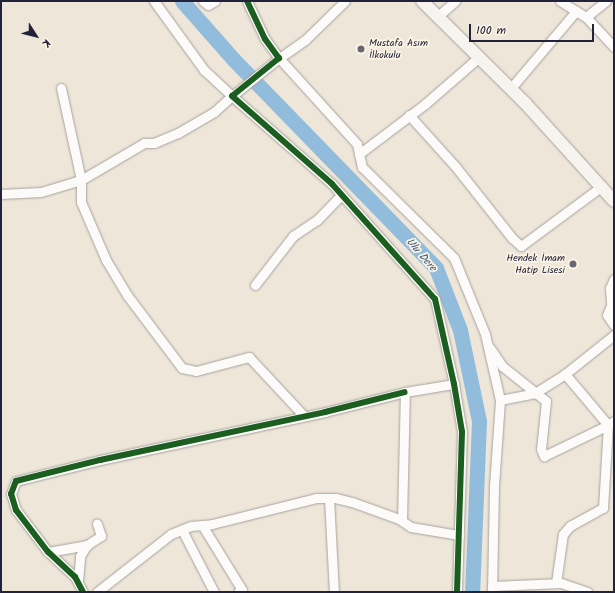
<!DOCTYPE html>
<meta charset="utf-8">
<style>
body{margin:0}
#map{position:relative;width:615px;height:593px;overflow:hidden;background:#eee6d9;font-family:Kalam,sans-serif}
div>[style]{position:absolute}
.river>*{height:15px;margin:-7.5px;padding:0 7.5px;transform-origin:7.5px;border-radius:7.5px;background:#92bcdc}
.roads{filter:drop-shadow(0 0 1px #a6a29d) drop-shadow(0 0 1px #a6a29d)}
.street>*{height:9px;margin:-4.5px;padding:0 4.5px;transform-origin:4.5px;border-radius:4.5px;background:#fcfbf9}
.secondary>*{height:12px;margin:-6px;padding:0 6px;transform-origin:6px;border-radius:6px;background:#f7f3ef}
.cycleway>*{height:6px;margin:-3px;padding:0 3px;transform-origin:3px;border-radius:3px;background:#1b5e20}
.dots>*{width:11px;height:11px;translate:-50% -50%;box-sizing:border-box;border:2px solid #fcf5e5;border-radius:50%}
span{translate:-50% -50%;white-space:nowrap;text-align:center;line-height:1.15;-webkit-text-stroke:3.5px #fcf5e5;paint-order:stroke}
.poi-label{font-size:10px;color:#22223b}
.left{translate:0 -50%;text-align:left}
.right{translate:-100% -50%;text-align:right}
.water-label{font-size:11px;color:#3f587c;font-style:italic}
.frame{position:absolute;inset:0;border:2px solid #22223b;pointer-events:none}
.north{position:absolute;left:16px;top:16px;width:40px;height:40px;-webkit-text-stroke:3px #fcf5e5;paint-order:stroke;rotate:126deg;font-size:11px;font-weight:700;line-height:16px;text-align:center;color:#22223b}
.north::after{content:'';display:block;margin:auto;width:14px;height:18px;background:#22223b;clip-path:polygon(50% 0,100% 100%,50% 72%,0 100%)}
.scale{position:absolute;left:469px;top:24px;width:125px;height:18px;box-sizing:border-box;border:2px solid #22223b;border-top:0;padding-left:5px;font-size:12px;line-height:14px;white-space:nowrap;color:#22223b;-webkit-text-stroke:3px #fcf5e5;paint-order:stroke}
</style>
<div id="map">
<div class="river">
<div style="left:182px;top:1px;width:79px;rotate:48.6deg"></div>
<div style="left:234px;top:60px;width:290px;rotate:45.8deg"></div>
<div style="left:436px;top:268px;width:66px;rotate:68.8deg"></div>
<div style="left:460px;top:330px;width:93px;rotate:78.2deg"></div>
<div style="left:479px;top:421px;width:171px;rotate:92.3deg"></div>
</div>
<div class="roads">
<div class="street">
<div style="left:203px;top:1px;width:6px;rotate:39deg"></div>
<div style="left:208px;top:5px;width:8px;rotate:-30deg"></div>
<div style="left:247px;top:1px;width:42px;rotate:64.7deg"></div>
<div style="left:265px;top:39px;width:24px;rotate:54deg"></div>
<div style="left:279px;top:58px;width:60px;rotate:141deg"></div>
<div style="left:232px;top:96px;width:133px;rotate:41.3deg"></div>
<div style="left:332px;top:184px;width:154px;rotate:48.2deg"></div>
<div style="left:435px;top:299px;width:87px;rotate:77.4deg"></div>
<div style="left:454px;top:384px;width:49px;rotate:80.5deg"></div>
<div style="left:462px;top:432px;width:160px;rotate:91.8deg"></div>
<div style="left:345px;top:1px;width:56px;rotate:135.7deg"></div>
<div style="left:305px;top:40px;width:32px;rotate:145deg"></div>
<div style="left:279px;top:58px;width:116px;rotate:47.8deg"></div>
<div style="left:357px;top:144px;width:24px;rotate:78deg"></div>
<div style="left:362px;top:167px;width:129px;rotate:44.7deg"></div>
<div style="left:454px;top:258px;width:82px;rotate:67.8deg"></div>
<div style="left:485px;top:334px;width:68px;rotate:77.2deg"></div>
<div style="left:500px;top:400px;width:36px;rotate:-11deg"></div>
<div style="left:535px;top:393px;width:36px;rotate:-32deg"></div>
<div style="left:565px;top:374px;width:63px;rotate:-38.5deg"></div>
<div style="left:560px;top:1px;width:31px;rotate:32deg"></div>
<div style="left:586px;top:17px;width:41px;rotate:47deg"></div>
<div style="left:438px;top:16px;width:23px;rotate:-41deg"></div>
<div style="left:586px;top:17px;width:26px;rotate:-39deg"></div>
<div style="left:61px;top:88px;width:94px;rotate:77.7deg"></div>
<div style="left:81px;top:180px;width:22px;rotate:90deg"></div>
<div style="left:81px;top:202px;width:63px;rotate:66.7deg"></div>
<div style="left:106px;top:260px;width:41px;rotate:59deg"></div>
<div style="left:127px;top:295px;width:91px;rotate:53deg"></div>
<div style="left:182px;top:368px;width:14px;rotate:12deg"></div>
<div style="left:196px;top:371px;width:55px;rotate:-14.8deg"></div>
<div style="left:249px;top:357px;width:81px;rotate:47deg"></div>
<div style="left:511px;top:88px;width:101px;rotate:-49.8deg"></div>
<div style="left:409px;top:115px;width:69px;rotate:48deg"></div>
<div style="left:455px;top:166px;width:92px;rotate:51.6deg"></div>
<div style="left:512px;top:238px;width:12px;rotate:42deg"></div>
<div style="left:521px;top:246px;width:101px;rotate:-36.5deg"></div>
<div style="left:359px;top:154px;width:83px;rotate:-37.1deg"></div>
<div style="left:425px;top:104px;width:72px;rotate:-41deg"></div>
<div style="left:1px;top:194px;width:40px;rotate:-2.9deg"></div>
<div style="left:41px;top:192px;width:42px;rotate:-16.7deg"></div>
<div style="left:81px;top:180px;width:73px;rotate:-30.4deg"></div>
<div style="left:144px;top:143px;width:10px"></div>
<div style="left:154px;top:143px;width:26px;rotate:-23deg"></div>
<div style="left:178px;top:133px;width:42px;rotate:-30.3deg"></div>
<div style="left:214px;top:112px;width:24px;rotate:-42deg"></div>
<div style="left:232px;top:96px;width:38px;rotate:-137deg"></div>
<div style="left:204px;top:70px;width:85px;rotate:-125.9deg"></div>
<div style="left:255px;top:285px;width:62px;rotate:-52.2deg"></div>
<div style="left:293px;top:236px;width:29px;rotate:-34deg"></div>
<div style="left:317px;top:220px;width:35px;rotate:-46deg"></div>
<div style="left:614px;top:298px;width:18px;rotate:112deg"></div>
<div style="left:607px;top:315px;width:12px;rotate:55deg"></div>
<div style="left:611px;top:302px;width:14px;rotate:-94deg"></div>
<div style="left:610px;top:288px;width:10px;rotate:-66deg"></div>
<div style="left:490px;top:348px;width:22px;rotate:56deg"></div>
<div style="left:502px;top:366px;width:56px;rotate:38.5deg"></div>
<div style="left:546px;top:401px;width:48px;rotate:95.9deg"></div>
<div style="left:541px;top:449px;width:8px;rotate:67deg"></div>
<div style="left:544px;top:456px;width:71px;rotate:-25.8deg"></div>
<div style="left:608px;top:425px;width:67px;rotate:-130.1deg"></div>
<div style="left:329px;top:498px;width:94px;rotate:87deg"></div>
<div style="left:402px;top:521px;width:129px;rotate:-88.7deg"></div>
<div style="left:405px;top:392px;width:50px;rotate:-9.3deg"></div>
<div style="left:202px;top:525px;width:76px;rotate:58.4deg"></div>
<div style="left:242px;top:590px;width:4px;rotate:153deg"></div>
<div style="left:182px;top:530px;width:70px;rotate:62.7deg"></div>
<div style="left:48px;top:552px;width:40px;rotate:-10deg"></div>
<div style="left:78px;top:581px;width:25px;rotate:-85deg"></div>
<div style="left:80px;top:556px;width:13px;rotate:-58deg"></div>
<div style="left:87px;top:545px;width:17px;rotate:-33deg"></div>
<div style="left:101px;top:536px;width:13px;rotate:-108deg"></div>
<div style="left:556px;top:583px;width:49px;rotate:-81.9deg"></div>
<div style="left:563px;top:534px;width:11px;rotate:-49deg"></div>
<div style="left:570px;top:526px;width:38px;rotate:-29deg"></div>
<div style="left:603px;top:508px;width:83px;rotate:-86.6deg"></div>
<div style="left:608px;top:425px;width:7px;rotate:-34deg"></div>
<div style="left:492px;top:586px;width:69px;rotate:-2.5deg"></div>
<div style="left:561px;top:583px;width:28px;rotate:19deg"></div>
<div style="left:83px;top:592px;width:17px;rotate:-118deg"></div>
<div style="left:75px;top:577px;width:37px;rotate:-137deg"></div>
<div style="left:48px;top:552px;width:53px;rotate:-127.3deg"></div>
<div style="left:16px;top:510px;width:17px;rotate:-107deg"></div>
<div style="left:11px;top:494px;width:14px;rotate:-69deg"></div>
<div style="left:16px;top:481px;width:87px;rotate:-14deg"></div>
<div style="left:100px;top:460px;width:230px;rotate:-12deg"></div>
<div style="left:325px;top:412px;width:82px;rotate:-14deg"></div>
<div style="left:97px;top:592px;width:94px;rotate:-38.1deg"></div>
<div style="left:171px;top:534px;width:22px;rotate:-22deg"></div>
<div style="left:191px;top:526px;width:21px;rotate:-5deg"></div>
<div style="left:212px;top:524px;width:107px;rotate:-14deg"></div>
<div style="left:316px;top:498px;width:19px"></div>
<div style="left:335px;top:498px;width:17px;rotate:13deg"></div>
<div style="left:352px;top:502px;width:50px;rotate:19.9deg"></div>
<div style="left:399px;top:519px;width:14px;rotate:34deg"></div>
<div style="left:411px;top:527px;width:49px;rotate:9.5deg"></div>
<div style="left:492px;top:592px;width:106px;rotate:-88.9deg"></div>
<div style="left:494px;top:486px;width:86px;rotate:-86deg"></div>
</div>
<div class="secondary">
<div style="left:422px;top:1px;width:145px;rotate:44.7deg"></div>
<div style="left:525px;top:103px;width:132px;rotate:47.8deg"></div>
</div>
</div>
<div class="cycleway">
<div style="left:247px;top:1px;width:42px;rotate:64.7deg"></div>
<div style="left:265px;top:39px;width:24px;rotate:54deg"></div>
<div style="left:279px;top:58px;width:60px;rotate:141deg"></div>
<div style="left:232px;top:96px;width:133px;rotate:41.3deg"></div>
<div style="left:332px;top:184px;width:154px;rotate:48.2deg"></div>
<div style="left:435px;top:299px;width:87px;rotate:77.4deg"></div>
<div style="left:454px;top:384px;width:49px;rotate:80.5deg"></div>
<div style="left:462px;top:432px;width:160px;rotate:91.8deg"></div>
<div style="left:83px;top:592px;width:17px;rotate:-118deg"></div>
<div style="left:75px;top:577px;width:37px;rotate:-137deg"></div>
<div style="left:48px;top:552px;width:53px;rotate:-127.3deg"></div>
<div style="left:16px;top:510px;width:17px;rotate:-107deg"></div>
<div style="left:11px;top:494px;width:14px;rotate:-69deg"></div>
<div style="left:16px;top:481px;width:87px;rotate:-14deg"></div>
<div style="left:100px;top:460px;width:230px;rotate:-12deg"></div>
<div style="left:325px;top:412px;width:82px;rotate:-14deg"></div>
</div>
<div class="dots">
<div style="left:361px;top:49px;background:#696772"></div>
<div style="left:573px;top:264px;background:#696772"></div>
</div>
<div class="poi-label">
<span class="left" style="left:369px;top:49px">Mustafa Asım<br>İlkokulu</span>
<span class="right" style="left:565px;top:264px">Hendek İmam<br>Hatip Lisesi</span>
</div>
<div class="water-label">
<span style="left:421px;top:255px;rotate:49deg">Ulu Dere</span>
</div>
<div class="frame"></div>
<div class="north">K</div>
<div class="scale">100 m</div>
</div>
